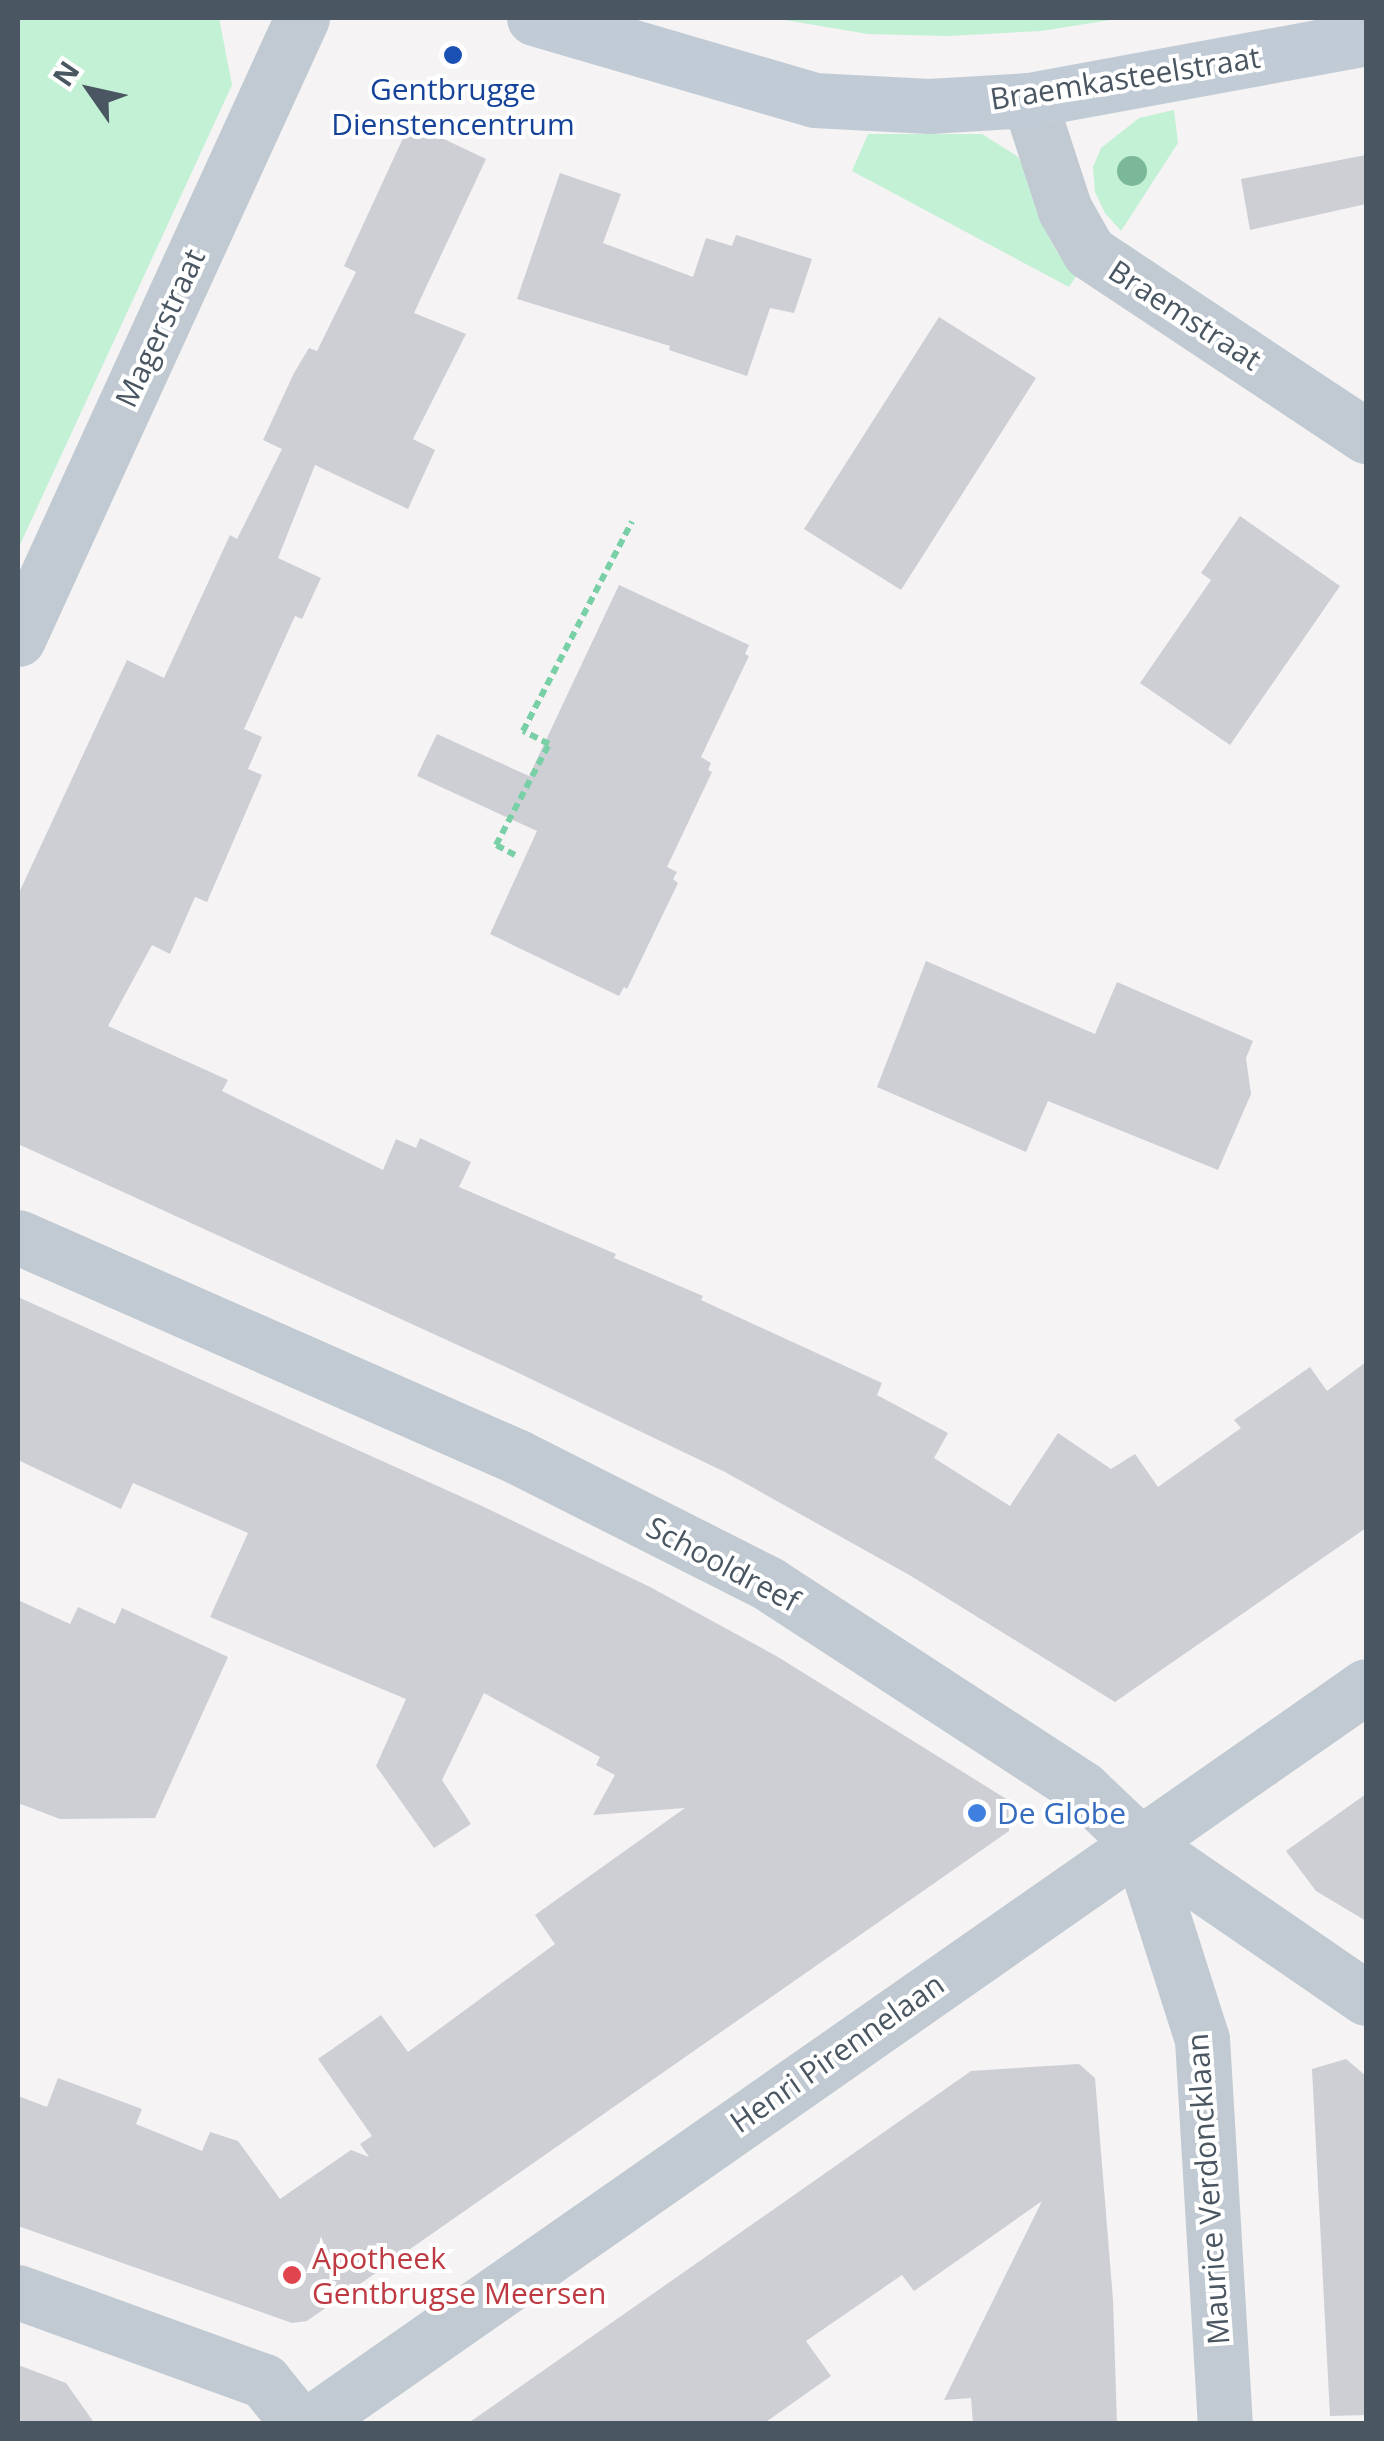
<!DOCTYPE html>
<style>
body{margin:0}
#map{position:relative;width:1384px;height:2441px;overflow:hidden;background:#f5f3f3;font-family:"Open Sans",sans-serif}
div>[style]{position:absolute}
.green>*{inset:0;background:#c3f1d5}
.building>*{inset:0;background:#cdcfd5}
.path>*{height:6px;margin-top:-3px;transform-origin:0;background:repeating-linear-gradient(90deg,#7ad0a6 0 8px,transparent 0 13px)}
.street>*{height:55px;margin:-27.5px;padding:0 27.5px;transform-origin:27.5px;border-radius:27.5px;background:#c1cad2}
.secondary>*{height:55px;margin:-27.5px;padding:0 27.5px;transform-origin:27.5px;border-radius:27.5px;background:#c1cbd6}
.trees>*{width:30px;height:30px;margin:-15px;border-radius:50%;background:#7bb799}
.dots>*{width:28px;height:28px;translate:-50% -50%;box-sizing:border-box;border:5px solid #fff;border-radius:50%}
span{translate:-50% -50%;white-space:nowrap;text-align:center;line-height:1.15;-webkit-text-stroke:8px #fff;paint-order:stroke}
.street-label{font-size:30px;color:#4a5661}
.transit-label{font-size:30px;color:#164399}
.shop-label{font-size:30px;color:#366cbe}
.left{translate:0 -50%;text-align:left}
.health-label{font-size:30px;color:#be3a42}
.frame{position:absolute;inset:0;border:20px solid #4a5661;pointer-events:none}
.north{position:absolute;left:40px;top:40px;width:100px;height:100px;-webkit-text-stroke:8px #fff;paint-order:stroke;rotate:304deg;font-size:28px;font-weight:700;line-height:40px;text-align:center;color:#4a5661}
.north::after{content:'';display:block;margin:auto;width:35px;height:45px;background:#4a5661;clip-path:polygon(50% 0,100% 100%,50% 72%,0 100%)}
</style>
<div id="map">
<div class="green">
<div style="clip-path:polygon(18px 18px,219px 18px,232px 85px,18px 549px)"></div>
<div style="clip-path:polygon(773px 18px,772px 18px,1123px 18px,1041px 31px,948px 36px,868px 34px)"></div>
<div style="clip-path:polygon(1174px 110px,1178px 143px,1121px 231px,1105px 213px,1095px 192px,1093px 167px,1101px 148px,1139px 118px)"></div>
<div style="clip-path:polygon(868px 134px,982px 134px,1017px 156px,1029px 173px,1042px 224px,1058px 254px,1078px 273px,1069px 287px,852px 171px)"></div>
</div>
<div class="building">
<div style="clip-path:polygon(410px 123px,486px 159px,414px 313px,466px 334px,413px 439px,435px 450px,408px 509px,315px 465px,278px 558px,321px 578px,302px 619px,295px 616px,244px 729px,262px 737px,248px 769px,262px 775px,207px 902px,195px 897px,170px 954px,152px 945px,108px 1026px,228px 1080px,222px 1091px,383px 1170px,396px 1139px,416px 1148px,420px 1138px,471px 1162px,459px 1187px,616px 1254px,614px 1258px,703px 1296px,701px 1300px,882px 1383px,877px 1395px,948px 1433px,934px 1458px,1010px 1506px,1058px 1433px,1111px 1469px,1135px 1454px,1158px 1487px,1241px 1428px,1234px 1420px,1310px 1367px,1327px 1391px,1366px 1362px,1366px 1528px,1115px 1702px,911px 1576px,725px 1472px,508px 1368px,18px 1144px,18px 895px,127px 660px,164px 678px,230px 535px,237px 539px,282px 449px,263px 440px,294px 373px,309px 348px,317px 351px,356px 272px,344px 266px)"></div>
<div style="clip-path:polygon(1366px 155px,1366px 204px,1250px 230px,1241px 179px)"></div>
<div style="clip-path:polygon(560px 173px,621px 194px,603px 243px,693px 277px,706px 238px,732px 246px,736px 235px,812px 259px,794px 313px,770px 308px,747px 376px,669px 350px,670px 346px,517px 299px)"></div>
<div style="clip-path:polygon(939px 317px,1036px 378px,901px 590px,804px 529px)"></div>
<div style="clip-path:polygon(1240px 516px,1340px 586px,1230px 745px,1140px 683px,1211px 580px,1201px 573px)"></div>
<div style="clip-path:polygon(619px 585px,749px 645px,745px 654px,749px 656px,701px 757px,711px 763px,708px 770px,712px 772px,667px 867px,677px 872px,673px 879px,678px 883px,627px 989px,624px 987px,619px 996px,490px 934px,537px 831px,417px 776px,437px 734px,529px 776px)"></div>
<div style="clip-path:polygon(926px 961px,1095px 1034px,1117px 982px,1253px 1041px,1246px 1058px,1251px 1094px,1218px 1170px,1048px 1101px,1026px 1152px,877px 1087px)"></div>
<div style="clip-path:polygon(18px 1297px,482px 1506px,650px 1587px,778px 1657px,1008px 1800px,1009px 1831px,307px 2321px,292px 2323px,18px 2226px,18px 2096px,47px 2107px,58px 2078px,142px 2109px,136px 2124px,202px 2151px,210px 2132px,238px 2141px,280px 2199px,351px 2150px,369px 2157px,360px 2144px,372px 2136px,318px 2059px,381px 2015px,408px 2052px,555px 1944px,535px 1915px,685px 1808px,593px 1815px,615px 1775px,596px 1765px,600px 1757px,484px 1693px,442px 1780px,471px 1824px,434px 1848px,376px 1766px,406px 1699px,210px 1617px,248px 1533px,133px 1483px,121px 1509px,18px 1460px)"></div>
<div style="clip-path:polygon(18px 1600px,70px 1624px,78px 1607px,115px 1624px,122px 1608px,228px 1657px,155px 1818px,60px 1819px,18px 1803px)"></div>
<div style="clip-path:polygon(1366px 1794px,1366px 1921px,1316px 1891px,1286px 1851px)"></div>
<div style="clip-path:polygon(1346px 2059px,1366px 2076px,1366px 2415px,1330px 2416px,1312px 2069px)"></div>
<div style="clip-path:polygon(1079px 2064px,1095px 2078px,1113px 2300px,1117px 2424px,973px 2424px,971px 2398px,944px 2400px,1042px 2201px,914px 2291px,902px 2275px,806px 2341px,831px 2376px,763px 2424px,467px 2424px,971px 2071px)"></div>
<div style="clip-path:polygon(18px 2365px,66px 2383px,95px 2424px,18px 2424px)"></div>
</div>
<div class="path">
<div style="left:515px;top:855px;width:21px;rotate:-152deg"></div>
<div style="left:496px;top:845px;width:114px;rotate:-62.3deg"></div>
<div style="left:549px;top:744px;width:29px;rotate:-153deg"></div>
<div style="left:523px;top:731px;width:236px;rotate:-62.5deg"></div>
</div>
<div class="street">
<div style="left:1029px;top:100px;width:116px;rotate:71.9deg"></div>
<div style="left:1065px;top:210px;width:48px;rotate:60.3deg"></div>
<div style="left:1089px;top:252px;width:333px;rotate:33.6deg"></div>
<div style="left:18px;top:639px;width:683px;rotate:-65.42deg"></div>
<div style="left:18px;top:1237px;width:546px;rotate:23.75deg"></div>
<div style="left:518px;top:1457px;width:281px;rotate:26.8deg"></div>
<div style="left:769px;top:1584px;width:375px;rotate:33.1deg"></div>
<div style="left:1083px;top:1789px;width:77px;rotate:43.4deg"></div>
<div style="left:1139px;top:1842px;width:275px;rotate:34.5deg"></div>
<div style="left:1139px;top:1842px;width:207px;rotate:72.3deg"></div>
<div style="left:1202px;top:2039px;width:386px;rotate:86.6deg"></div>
<div style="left:18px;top:2292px;width:262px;rotate:19.9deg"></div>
<div style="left:264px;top:2381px;width:55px;rotate:50.9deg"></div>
<div style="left:309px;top:2424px;width:1289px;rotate:-34.92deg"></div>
</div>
<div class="secondary">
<div style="left:534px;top:18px;width:292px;rotate:16.3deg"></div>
<div style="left:814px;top:100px;width:115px;rotate:3deg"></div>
<div style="left:929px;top:106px;width:100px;rotate:-3.4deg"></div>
<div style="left:1029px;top:100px;width:343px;rotate:-10.4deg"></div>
</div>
<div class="trees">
<div style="left:1132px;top:171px"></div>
</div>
<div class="dots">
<div style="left:453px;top:55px;background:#1a4fb4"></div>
<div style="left:977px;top:1813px;background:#3f7fe0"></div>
<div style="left:292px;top:2275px;background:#e0444e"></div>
</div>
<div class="street-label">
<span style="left:1125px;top:78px;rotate:-9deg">Braemkasteelstraat</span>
<span style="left:1185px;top:315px;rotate:33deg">Braemstraat</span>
<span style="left:160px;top:328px;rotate:-65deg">Magerstraat</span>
<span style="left:723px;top:1564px;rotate:28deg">Schooldreef</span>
<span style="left:837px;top:2053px;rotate:-35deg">Henri Pirennelaan</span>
<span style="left:1208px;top:2189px;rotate:-94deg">Maurice Verdoncklaan</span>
</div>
<div class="transit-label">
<span style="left:453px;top:106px">Gentbrugge<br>Dienstencentrum</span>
</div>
<div class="shop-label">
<span class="left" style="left:997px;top:1813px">De Globe</span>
</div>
<div class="health-label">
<span class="left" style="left:312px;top:2275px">Apotheek<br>Gentbrugse Meersen</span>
</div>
<div class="frame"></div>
<div class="north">N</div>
</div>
